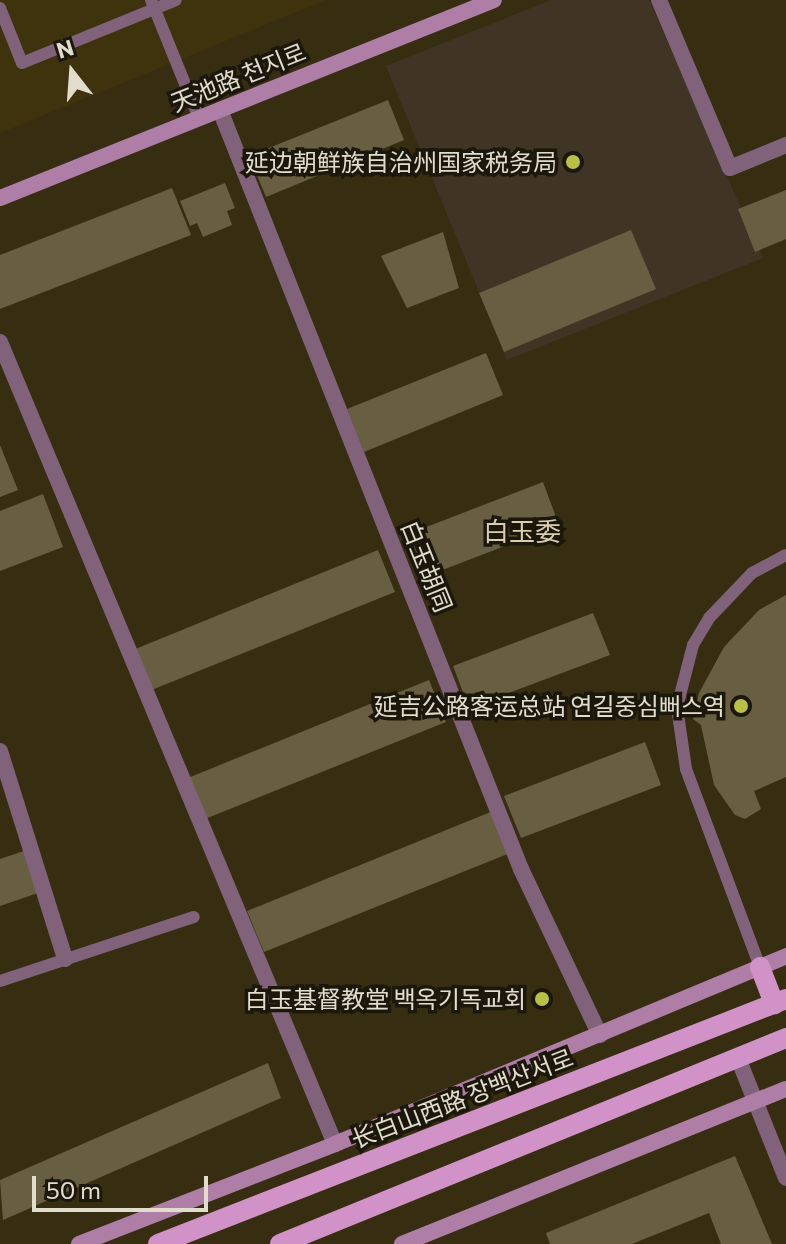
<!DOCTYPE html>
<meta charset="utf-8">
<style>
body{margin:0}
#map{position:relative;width:786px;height:1244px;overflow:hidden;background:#372e12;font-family:Commissioner,"Noto Sans SC","Noto Sans KR",sans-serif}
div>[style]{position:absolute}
.commercial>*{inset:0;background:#403525}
.built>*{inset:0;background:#3f330e}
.building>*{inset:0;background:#685e41}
.lane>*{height:12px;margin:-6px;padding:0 6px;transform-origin:6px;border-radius:6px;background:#80627b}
.street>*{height:16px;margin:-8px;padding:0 8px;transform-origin:8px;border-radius:8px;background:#80627b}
.secondary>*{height:16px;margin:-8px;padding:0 8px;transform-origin:8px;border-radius:8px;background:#ae7ea6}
.primary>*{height:20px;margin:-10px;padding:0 10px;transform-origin:10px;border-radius:10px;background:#d193c7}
.dots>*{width:22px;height:22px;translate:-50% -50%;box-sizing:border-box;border:4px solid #1b170b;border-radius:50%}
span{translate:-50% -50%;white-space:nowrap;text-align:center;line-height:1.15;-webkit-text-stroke:7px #1b170b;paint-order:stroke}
.street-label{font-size:24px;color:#e1dccc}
.poi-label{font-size:24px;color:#e1dccc}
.right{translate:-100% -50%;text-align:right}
.neighbourhood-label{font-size:26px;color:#d9ceae}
.north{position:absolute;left:32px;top:32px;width:80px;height:80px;-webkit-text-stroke:6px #1b170b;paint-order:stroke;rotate:343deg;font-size:22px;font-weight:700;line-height:32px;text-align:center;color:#e1dccc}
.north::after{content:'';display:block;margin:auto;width:28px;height:36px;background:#e1dccc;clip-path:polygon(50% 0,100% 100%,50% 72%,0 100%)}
.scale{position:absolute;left:32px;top:1176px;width:176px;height:36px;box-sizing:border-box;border:4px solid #e1dccc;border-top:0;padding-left:10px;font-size:24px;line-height:28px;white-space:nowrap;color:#e1dccc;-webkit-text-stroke:6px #1b170b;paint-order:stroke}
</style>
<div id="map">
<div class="commercial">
<div style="clip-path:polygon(551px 0,649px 0,763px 258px,507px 360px,386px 66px)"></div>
</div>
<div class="built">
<div style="clip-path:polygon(0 0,326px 0,0 133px)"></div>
</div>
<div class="building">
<div style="clip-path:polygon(388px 100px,404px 140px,266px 197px,249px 156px)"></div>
<div style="clip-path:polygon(225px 183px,235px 208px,227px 211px,232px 225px,203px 237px,197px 223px,190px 226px,180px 201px)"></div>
<div style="clip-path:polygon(172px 188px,191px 235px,0 309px,0 255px)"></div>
<div style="clip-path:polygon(786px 190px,786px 239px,755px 252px,738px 209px)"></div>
<div style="clip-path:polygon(631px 230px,656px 289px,504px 352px,479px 293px)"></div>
<div style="clip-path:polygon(443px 232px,459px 288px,407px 308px,381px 256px)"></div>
<div style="clip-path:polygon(486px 353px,503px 395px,364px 452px,347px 409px)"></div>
<div style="clip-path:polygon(0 445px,18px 490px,0 497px)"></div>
<div style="clip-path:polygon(543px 482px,559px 525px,419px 579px,403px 536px)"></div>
<div style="clip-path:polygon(43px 494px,63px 547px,0 571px,0 511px)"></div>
<div style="clip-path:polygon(378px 550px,395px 592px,149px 691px,133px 650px)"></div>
<div style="clip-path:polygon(786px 595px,786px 777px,754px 791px,761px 809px,745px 819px,735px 815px,714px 785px,701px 725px,693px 719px,699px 693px,724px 647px,759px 610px)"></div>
<div style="clip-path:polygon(593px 613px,610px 655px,469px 708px,453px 666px)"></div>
<div style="clip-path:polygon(429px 680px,446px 722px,200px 821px,183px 780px)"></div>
<div style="clip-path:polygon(645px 742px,661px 785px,521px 838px,504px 796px)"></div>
<div style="clip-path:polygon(493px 811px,510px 853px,264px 952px,247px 911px)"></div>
<div style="clip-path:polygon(24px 851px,38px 893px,0 906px,0 859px)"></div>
<div style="clip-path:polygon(268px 1063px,281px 1098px,3px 1220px,0 1180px)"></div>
<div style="clip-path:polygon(735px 1156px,772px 1244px,721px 1244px,709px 1213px,632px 1244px,550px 1244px,546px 1233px)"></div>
</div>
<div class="lane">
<div style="left:151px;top:0;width:127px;rotate:67.9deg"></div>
<div style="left:0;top:8px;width:59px;rotate:68.2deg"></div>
<div style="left:22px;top:63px;width:166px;rotate:-22.2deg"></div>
<div style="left:760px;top:967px;width:211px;rotate:-110.5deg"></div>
<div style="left:686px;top:769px;width:63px;rotate:-98.3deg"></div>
<div style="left:677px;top:707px;width:64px;rotate:-75.5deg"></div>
<div style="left:693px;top:645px;width:33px;rotate:-59deg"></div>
<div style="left:710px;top:617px;width:61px;rotate:-46.3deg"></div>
<div style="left:752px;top:573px;width:38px;rotate:-28deg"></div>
<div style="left:0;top:981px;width:204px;rotate:-18.3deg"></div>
</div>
<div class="street">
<div style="left:659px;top:0;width:182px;rotate:67.1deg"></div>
<div style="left:730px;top:168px;width:61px;rotate:-22.3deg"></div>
<div style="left:220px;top:110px;width:817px;rotate:68.37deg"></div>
<div style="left:521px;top:869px;width:184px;rotate:64.6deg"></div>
<div style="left:0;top:342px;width:869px;rotate:67.33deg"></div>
<div style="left:0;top:751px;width:218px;rotate:72.6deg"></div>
<div style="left:738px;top:1058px;width:129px;rotate:68.2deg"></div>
</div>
<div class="secondary">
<div style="left:0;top:198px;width:532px;rotate:-21.84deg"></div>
<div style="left:79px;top:1244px;width:275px;rotate:-21.3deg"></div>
<div style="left:335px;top:1144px;width:489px;rotate:-22.6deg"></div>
<div style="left:402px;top:1244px;width:414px;rotate:-22deg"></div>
</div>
<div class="primary">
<div style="left:760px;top:967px;width:40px;rotate:69deg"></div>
<div style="left:158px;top:1244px;width:674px;rotate:-21.31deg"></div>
<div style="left:280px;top:1244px;width:546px;rotate:-22.15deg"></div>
</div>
<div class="dots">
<div style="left:573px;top:162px;background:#bac045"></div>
<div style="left:741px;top:706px;background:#bac045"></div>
<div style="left:542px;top:999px;background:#bac045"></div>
</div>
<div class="street-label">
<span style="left:238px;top:77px;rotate:-22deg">天池路 천지로</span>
<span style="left:427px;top:566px;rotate:68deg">白玉胡同</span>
<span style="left:462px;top:1098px;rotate:-21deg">长白山西路 장백산서로</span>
</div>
<div class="poi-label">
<span class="right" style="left:557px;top:162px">延边朝鲜族自治州国家税务局</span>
<span class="right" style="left:725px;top:706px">延吉公路客运总站 연길중심뻐스역</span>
<span class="right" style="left:526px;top:999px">白玉基督教堂 백옥기독교회</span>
</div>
<div class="neighbourhood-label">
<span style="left:522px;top:531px">白玉委</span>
</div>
<div class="north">N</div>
<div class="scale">50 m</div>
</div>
